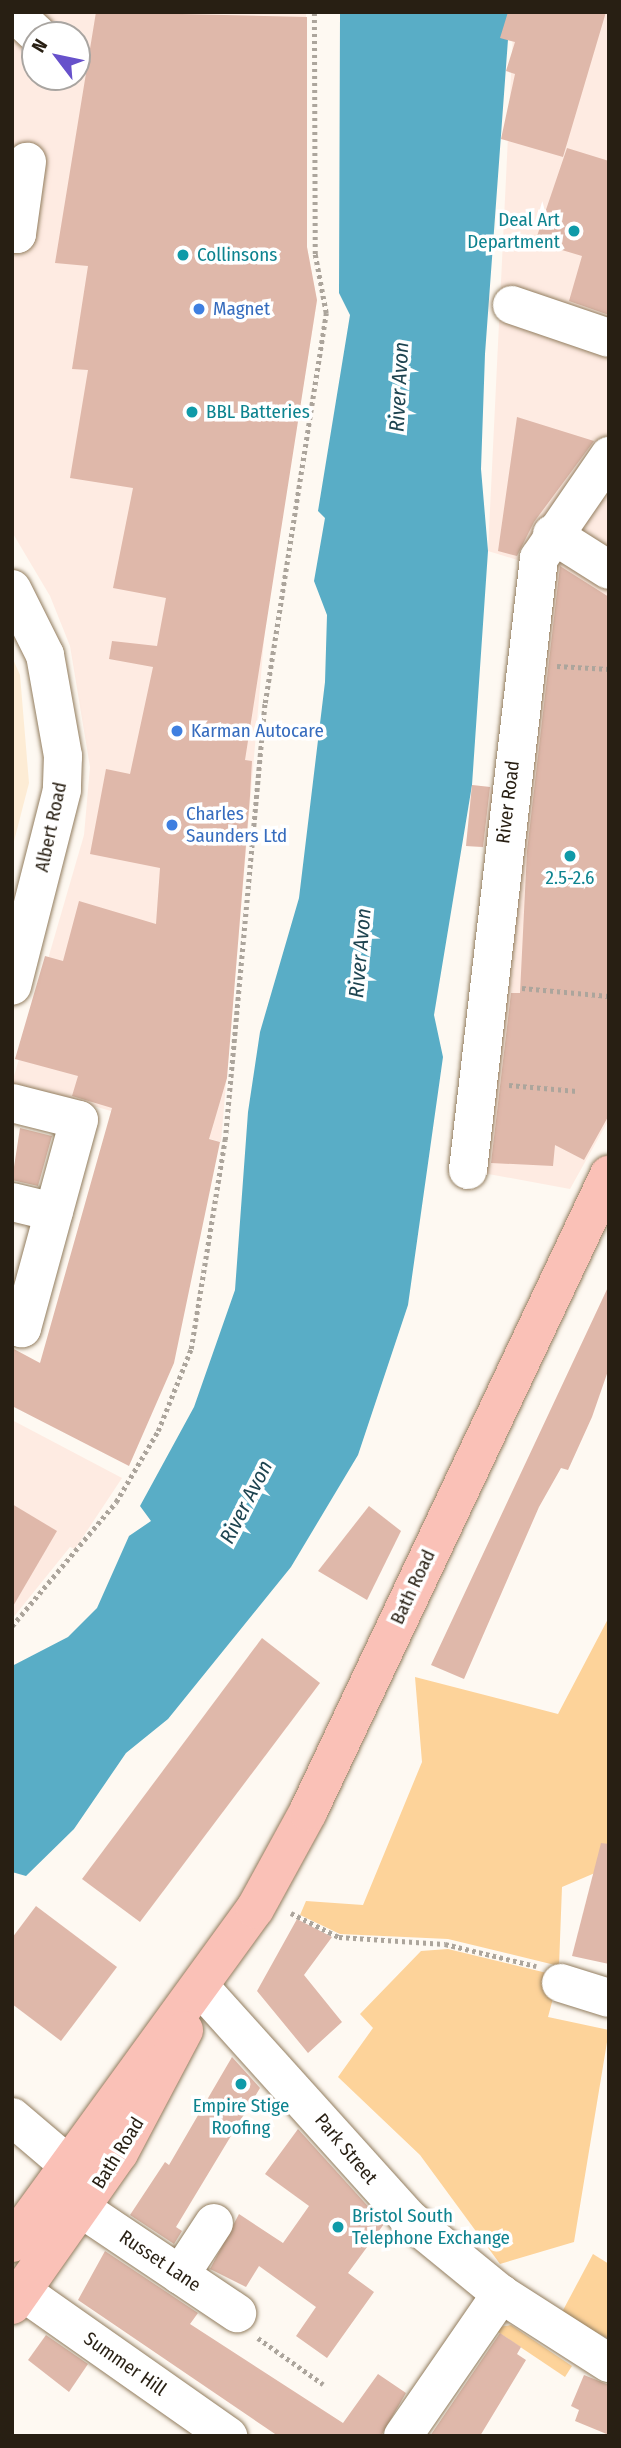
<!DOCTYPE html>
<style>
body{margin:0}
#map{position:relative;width:621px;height:2448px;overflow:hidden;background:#fef9f2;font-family:"Fira Sans Condensed",sans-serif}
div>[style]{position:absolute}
.commercial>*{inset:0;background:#feebe2}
.built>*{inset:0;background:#fdecd5}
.green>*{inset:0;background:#fdd39a}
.water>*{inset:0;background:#59adc6}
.building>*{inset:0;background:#dfb8aa}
.path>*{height:4.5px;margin-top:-2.25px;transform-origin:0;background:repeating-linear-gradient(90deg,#aca59c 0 3.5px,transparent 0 7px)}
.roads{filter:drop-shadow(0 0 2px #927d5f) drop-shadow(0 0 2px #927d5f)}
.minor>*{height:38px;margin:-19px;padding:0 19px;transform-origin:19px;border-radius:19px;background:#fff}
.highway>*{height:38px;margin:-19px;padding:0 19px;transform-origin:19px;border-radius:19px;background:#fac1b7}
.dots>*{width:19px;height:19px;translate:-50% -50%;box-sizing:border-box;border:4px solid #fff;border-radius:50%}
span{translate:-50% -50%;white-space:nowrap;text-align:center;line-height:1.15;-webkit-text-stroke:7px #fff;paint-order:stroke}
.culture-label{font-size:19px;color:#0d838f}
.right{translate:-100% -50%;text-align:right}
.left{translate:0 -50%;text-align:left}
.shop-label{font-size:19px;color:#366cbe}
.street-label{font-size:19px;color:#281f13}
.water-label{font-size:21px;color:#1e4450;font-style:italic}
.frame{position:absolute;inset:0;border:14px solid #281f13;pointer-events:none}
.north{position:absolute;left:21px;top:21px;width:70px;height:70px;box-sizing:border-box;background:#fff;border:2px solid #a9a5a1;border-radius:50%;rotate:302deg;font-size:19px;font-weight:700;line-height:28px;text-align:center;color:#281f13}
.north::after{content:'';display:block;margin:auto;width:24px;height:32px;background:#6751cb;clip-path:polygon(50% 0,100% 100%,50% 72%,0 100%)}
</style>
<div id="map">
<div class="commercial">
<div style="clip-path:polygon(evenodd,12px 12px,306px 12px,307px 247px,317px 301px,266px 617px,221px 1142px,12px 1083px,84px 835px,90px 767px,70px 646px,50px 596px,12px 532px,12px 12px,35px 35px,77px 35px,77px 77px,35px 77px,35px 35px)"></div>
<div style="clip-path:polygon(514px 12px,609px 12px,609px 1119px,570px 1189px,461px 1169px,492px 848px,466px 846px,472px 785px,498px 788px,524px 562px,488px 551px)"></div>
<div style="clip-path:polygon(12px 1420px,122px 1478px,75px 1549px,70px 1547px,12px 1619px)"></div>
</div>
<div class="built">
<div style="clip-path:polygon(12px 657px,20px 675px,29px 783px,12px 849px)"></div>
</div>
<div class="green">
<div style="clip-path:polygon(609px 1617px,609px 1867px,562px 1887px,559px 1966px,448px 1939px,340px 1934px,300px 1915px,306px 1901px,363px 1905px,422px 1762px,415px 1677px,558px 1714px)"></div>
<div style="clip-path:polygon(448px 1949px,559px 1976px,548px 2017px,609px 2030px,574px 2242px,500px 2264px,420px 2155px,338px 2077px,373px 2028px,360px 2014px,421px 1951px)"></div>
<div style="clip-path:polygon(593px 2254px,609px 2264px,609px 2339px,561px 2314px)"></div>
<div style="clip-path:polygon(511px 2325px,572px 2366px,565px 2377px,492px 2328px)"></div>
</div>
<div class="water">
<div style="clip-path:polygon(340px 12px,510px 12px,485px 354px,481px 469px,488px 551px,472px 785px,434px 1015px,443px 1057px,408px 1305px,358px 1455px,291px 1567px,168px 1719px,126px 1753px,74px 1829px,26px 1876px,12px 1872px,12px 1666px,68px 1637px,97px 1608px,129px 1536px,151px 1521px,140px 1506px,194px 1407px,235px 1290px,248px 1112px,260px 1032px,299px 898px,325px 682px,327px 615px,314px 581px,325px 518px,318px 511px,350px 315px,339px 293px)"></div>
</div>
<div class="building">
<div style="clip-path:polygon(96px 12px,307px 17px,307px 247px,317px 300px,245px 760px,252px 761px,250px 796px,227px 1078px,209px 1139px,220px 1142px,174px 1363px,129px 1466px,12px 1406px,12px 1348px,40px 1363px,112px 1108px,72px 1096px,78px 1076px,15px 1059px,45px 956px,63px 961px,79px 901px,156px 924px,160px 868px,90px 854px,106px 769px,130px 774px,153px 667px,109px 659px,112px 641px,157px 646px,166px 598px,113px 588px,133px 488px,70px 478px,88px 370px,72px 369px,88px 266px,55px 263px)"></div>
<div style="clip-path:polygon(508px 12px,606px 12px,563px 157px,501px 139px,515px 74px,506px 71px,515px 42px,500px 38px)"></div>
<div style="clip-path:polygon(567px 148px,609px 161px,609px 315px,569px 301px,582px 256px,535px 242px)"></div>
<div style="clip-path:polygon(517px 417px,594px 441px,534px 522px,517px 556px,498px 551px)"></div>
<div style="clip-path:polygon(560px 566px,609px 597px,609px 1115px,584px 1160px,555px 1145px,553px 1166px,491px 1163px,511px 993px,520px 993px,527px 851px)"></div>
<div style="clip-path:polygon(472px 785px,490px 787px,483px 847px,466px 846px)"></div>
<div style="clip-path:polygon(20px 1128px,52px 1136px,38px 1186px,12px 1180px)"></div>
<div style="clip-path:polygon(609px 1285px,609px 1368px,592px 1417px,568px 1470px,561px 1468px,539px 1507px,464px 1679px,431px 1665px)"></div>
<div style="clip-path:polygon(12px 1504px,57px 1531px,12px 1608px)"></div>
<div style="clip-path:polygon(369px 1506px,401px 1531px,367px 1600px,318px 1571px)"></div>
<div style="clip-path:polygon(262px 1638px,320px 1683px,140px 1922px,82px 1879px)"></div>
<div style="clip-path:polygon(601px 1843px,609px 1844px,609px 1964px,572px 1956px)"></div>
<div style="clip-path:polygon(36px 1906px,117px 1967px,61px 2041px,12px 2004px,12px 1938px)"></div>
<div style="clip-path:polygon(297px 1919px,332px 1937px,304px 1975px,342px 2022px,308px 2053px,257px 1991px)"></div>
<div style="clip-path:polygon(232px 2057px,260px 2088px,176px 2227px,182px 2231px,174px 2244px,130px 2215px,165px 2162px,169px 2165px)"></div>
<div style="clip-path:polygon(298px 2129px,384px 2224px,348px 2273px,374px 2292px,327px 2358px,296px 2336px,316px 2307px,259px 2266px,246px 2287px,210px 2269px,239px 2214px,283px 2243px,309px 2206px,265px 2174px)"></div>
<div style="clip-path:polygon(105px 2251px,198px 2313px,190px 2324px,343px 2423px,378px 2374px,406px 2393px,381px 2436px,278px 2436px,78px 2300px)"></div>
<div style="clip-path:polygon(500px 2333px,521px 2347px,517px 2354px,526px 2360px,480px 2436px,430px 2436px)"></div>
<div style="clip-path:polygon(46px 2335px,88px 2364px,69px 2392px,28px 2360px)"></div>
<div style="clip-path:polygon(584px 2375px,609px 2385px,609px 2435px,575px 2421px,579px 2410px,571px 2406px)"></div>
</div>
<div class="path">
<div style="left:557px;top:666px;width:52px;rotate:3.3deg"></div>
<div style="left:522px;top:988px;width:87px;rotate:5.3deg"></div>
<div style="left:509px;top:1085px;width:68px;rotate:5deg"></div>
<div style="left:12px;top:1626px;width:162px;rotate:-50deg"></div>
<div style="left:116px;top:1502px;width:82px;rotate:-59.4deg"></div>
<div style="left:158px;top:1431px;width:88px;rotate:-68.1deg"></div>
<div style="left:191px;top:1349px;width:212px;rotate:-80.8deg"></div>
<div style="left:225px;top:1140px;width:439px;rotate:-84.8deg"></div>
<div style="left:265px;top:703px;width:395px;rotate:-81.1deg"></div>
<div style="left:326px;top:313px;width:60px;rotate:-100.6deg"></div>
<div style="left:315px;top:254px;width:242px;rotate:-90.2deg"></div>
<div style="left:291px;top:1913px;width:54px;rotate:26.6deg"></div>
<div style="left:339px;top:1937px;width:106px;rotate:3.8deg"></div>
<div style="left:445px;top:1944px;width:94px;rotate:13.6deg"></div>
<div style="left:258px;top:2338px;width:80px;rotate:35.3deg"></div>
</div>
<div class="roads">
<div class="minor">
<div style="left:13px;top:12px;width:34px;rotate:43deg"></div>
<div style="left:12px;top:234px;width:5px"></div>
<div style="left:17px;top:234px;width:73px;rotate:-82.1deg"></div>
<div style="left:512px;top:305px;width:102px;rotate:18.8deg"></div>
<div style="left:552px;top:534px;width:67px;rotate:32.3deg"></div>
<div style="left:12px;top:589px;width:74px;rotate:63.4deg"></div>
<div style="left:45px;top:655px;width:103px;rotate:79.9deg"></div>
<div style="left:63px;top:756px;width:34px;rotate:92deg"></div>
<div style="left:62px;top:790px;width:202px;rotate:104.3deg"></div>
<div style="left:12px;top:1103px;width:69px;rotate:14.2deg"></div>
<div style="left:79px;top:1120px;width:216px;rotate:105.3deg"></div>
<div style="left:22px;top:1328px;width:10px;rotate:-169deg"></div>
<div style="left:468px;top:1170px;width:616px;rotate:-83.38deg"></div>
<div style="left:539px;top:558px;width:124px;rotate:-55.5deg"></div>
<div style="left:12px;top:1202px;width:43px;rotate:13.4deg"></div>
<div style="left:561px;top:1983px;width:50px;rotate:17.4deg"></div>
<div style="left:202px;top:1989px;width:308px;rotate:48deg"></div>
<div style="left:408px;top:2218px;width:120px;rotate:39.3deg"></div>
<div style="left:501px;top:2294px;width:128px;rotate:32.6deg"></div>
<div style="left:12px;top:2117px;width:106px;rotate:40.4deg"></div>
<div style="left:82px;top:2209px;width:187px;rotate:33.9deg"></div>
<div style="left:180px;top:2275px;width:62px;rotate:-56.8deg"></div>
<div style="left:23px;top:2292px;width:251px;rotate:35.1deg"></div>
<div style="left:403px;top:2436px;width:173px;rotate:-55.4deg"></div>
</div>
<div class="highway">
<div style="left:12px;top:2243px;width:413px;rotate:-54deg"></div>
<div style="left:255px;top:1909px;width:111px;rotate:-61.3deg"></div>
<div style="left:308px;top:1812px;width:705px;rotate:-64.71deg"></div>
<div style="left:12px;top:2305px;width:186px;rotate:-54.9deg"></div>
<div style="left:119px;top:2153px;width:139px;rotate:-62.1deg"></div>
</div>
</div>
<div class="dots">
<div style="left:574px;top:231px;background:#0f9aa8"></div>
<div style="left:183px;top:255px;background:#0f9aa8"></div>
<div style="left:199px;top:309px;background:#3f7fe0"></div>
<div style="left:192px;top:412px;background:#0f9aa8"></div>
<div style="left:177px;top:731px;background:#3f7fe0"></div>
<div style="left:172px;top:825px;background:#3f7fe0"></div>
<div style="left:570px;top:856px;background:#0f9aa8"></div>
<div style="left:241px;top:2084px;background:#0f9aa8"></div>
<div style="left:338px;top:2227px;background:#0f9aa8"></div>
</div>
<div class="culture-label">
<span class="right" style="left:560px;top:231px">Deal Art<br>Department</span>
<span class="left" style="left:197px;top:255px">Collinsons</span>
<span class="left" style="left:206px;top:412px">BBL Batteries</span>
<span style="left:570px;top:878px">2.5-2.6</span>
<span style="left:241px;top:2117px">Empire Stige<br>Roofing</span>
<span class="left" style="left:352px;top:2227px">Bristol South<br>Telephone Exchange</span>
</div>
<div class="shop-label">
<span class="left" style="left:213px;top:309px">Magnet</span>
<span class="left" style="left:191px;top:731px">Karman Autocare</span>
<span class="left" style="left:186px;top:825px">Charles<br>Saunders Ltd</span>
</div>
<div class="street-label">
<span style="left:508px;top:802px;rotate:-83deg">River Road</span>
<span style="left:51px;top:827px;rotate:-78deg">Albert Road</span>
<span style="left:413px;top:1587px;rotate:-65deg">Bath Road</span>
<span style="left:346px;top:2149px;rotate:50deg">Park Street</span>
<span style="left:118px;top:2153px;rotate:-58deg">Bath Road</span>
<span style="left:160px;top:2261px;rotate:34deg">Russet Lane</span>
<span style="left:125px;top:2364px;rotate:35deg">Summer Hill</span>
</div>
<div class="water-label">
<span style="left:399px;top:387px;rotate:-87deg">River Avon</span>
<span style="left:360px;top:953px;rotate:-85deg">River Avon</span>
<span style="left:246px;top:1502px;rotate:-63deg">River Avon</span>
</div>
<div class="frame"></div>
<div class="north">N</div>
</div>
